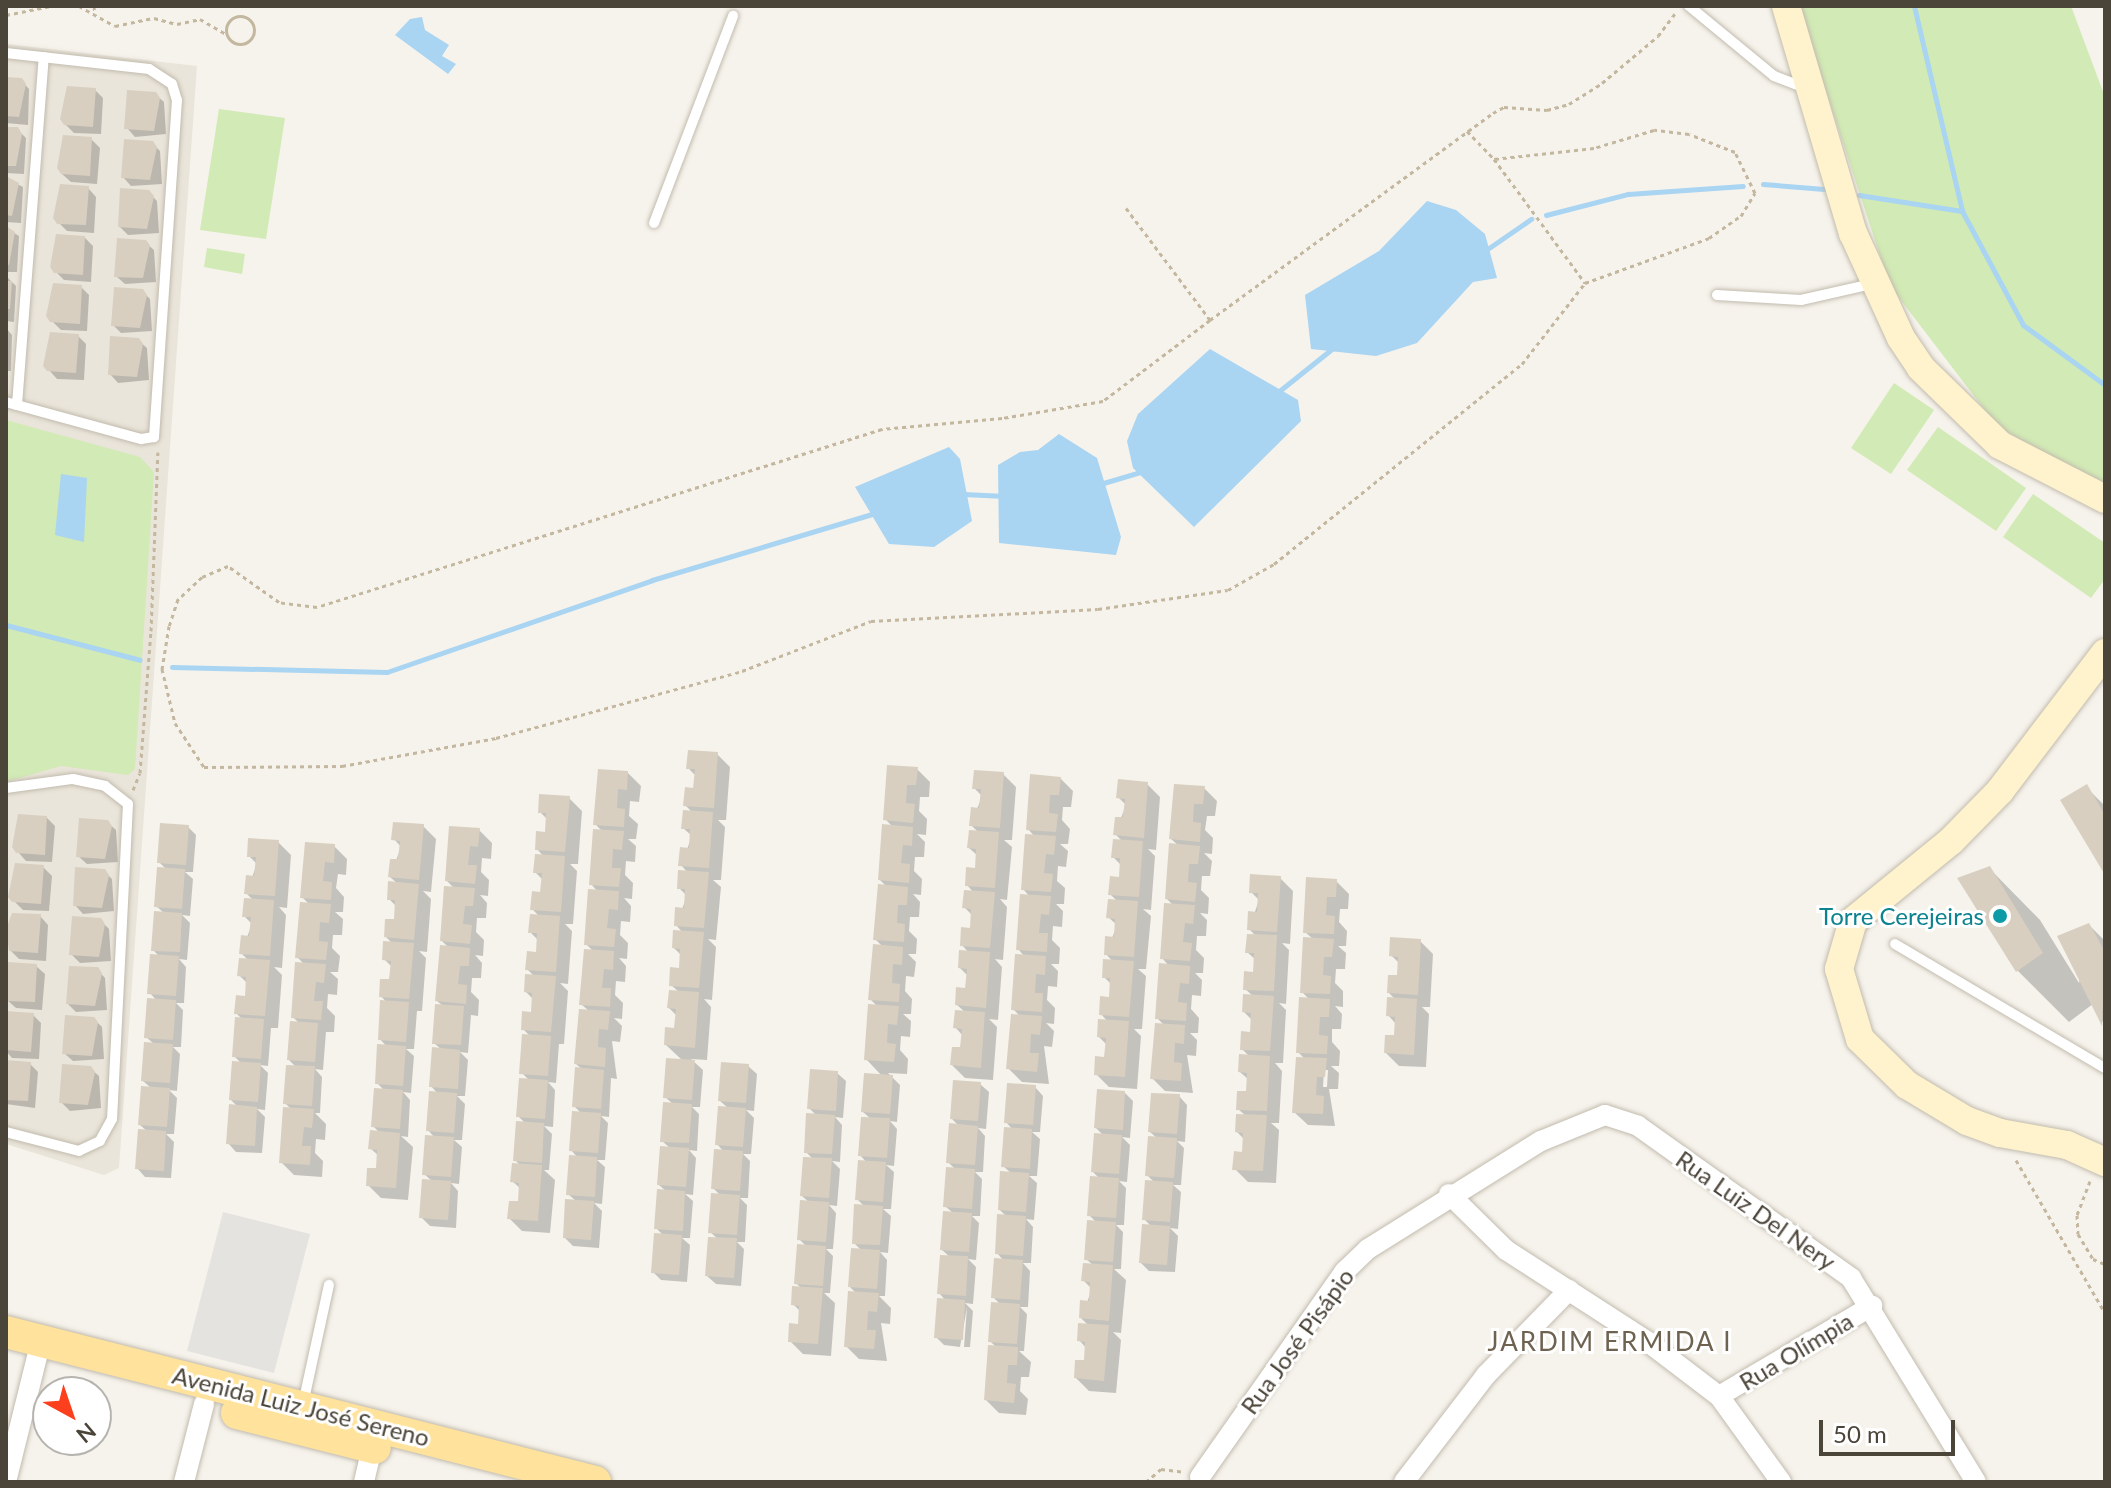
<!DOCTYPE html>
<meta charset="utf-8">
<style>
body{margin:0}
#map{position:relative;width:2111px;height:1488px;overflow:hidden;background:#f6f3ec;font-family:Lato,sans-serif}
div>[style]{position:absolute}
.residential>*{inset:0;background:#eae5da}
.green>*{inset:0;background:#d2eab5}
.parking>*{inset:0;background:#e5e3e0}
.water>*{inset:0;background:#a9d4f2}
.shadow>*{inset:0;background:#0003}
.stream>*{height:5px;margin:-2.5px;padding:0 2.5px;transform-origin:2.5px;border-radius:2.5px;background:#a9d4f2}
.building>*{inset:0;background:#d8cfc1}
.path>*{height:3px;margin-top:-1.5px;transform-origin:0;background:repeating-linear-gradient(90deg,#c4b79f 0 4px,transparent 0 8px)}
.path>.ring{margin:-1.5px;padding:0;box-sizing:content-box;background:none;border:3px solid #c4b79f;border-radius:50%}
.roads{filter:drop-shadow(0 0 2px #c2bbae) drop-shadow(0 0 2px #c2bbae)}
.lane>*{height:10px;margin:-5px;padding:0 5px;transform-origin:5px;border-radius:5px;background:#fff}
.street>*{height:20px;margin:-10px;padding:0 10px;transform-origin:10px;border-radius:10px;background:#fff}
.secondary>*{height:28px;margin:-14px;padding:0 14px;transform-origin:14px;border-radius:14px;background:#fff3cd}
.primary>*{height:32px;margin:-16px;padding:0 16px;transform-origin:16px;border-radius:16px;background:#ffe39c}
.dots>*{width:22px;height:22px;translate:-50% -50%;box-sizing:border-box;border:4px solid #fff;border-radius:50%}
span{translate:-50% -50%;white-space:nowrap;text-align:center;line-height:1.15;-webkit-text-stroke:6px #fff;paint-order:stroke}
.culture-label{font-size:24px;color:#0d838f}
.right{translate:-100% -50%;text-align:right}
.street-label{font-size:24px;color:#4b4439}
.neighbourhood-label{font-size:26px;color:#6e6250;letter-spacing:2px}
.frame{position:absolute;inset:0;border:8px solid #4b4439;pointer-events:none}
.north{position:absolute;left:32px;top:1376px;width:80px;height:80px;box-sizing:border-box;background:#fff;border:2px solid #b7b4b0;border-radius:50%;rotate:140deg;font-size:22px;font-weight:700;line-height:32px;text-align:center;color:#4b4439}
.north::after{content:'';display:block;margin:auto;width:28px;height:36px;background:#fc3f1d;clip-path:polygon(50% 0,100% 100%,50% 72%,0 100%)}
.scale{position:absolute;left:1819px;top:1420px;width:136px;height:36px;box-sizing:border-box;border:4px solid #4b4439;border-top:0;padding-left:10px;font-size:24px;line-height:28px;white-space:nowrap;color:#4b4439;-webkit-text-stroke:6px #fff;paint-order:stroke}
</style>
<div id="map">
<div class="residential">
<div style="clip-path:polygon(6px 44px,197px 66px,119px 1168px,104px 1175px,6px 1144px)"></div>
</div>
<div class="green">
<div style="clip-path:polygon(1798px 6px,2071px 6px,2105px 97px,2105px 490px,1997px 426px,1890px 286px)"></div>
<div style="clip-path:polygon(219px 109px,285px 118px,266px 239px,200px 230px)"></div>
<div style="clip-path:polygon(207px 248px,245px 254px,242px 274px,204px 267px)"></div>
<div style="clip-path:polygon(1894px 383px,1934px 410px,1891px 474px,1851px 448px)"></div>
<div style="clip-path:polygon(6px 420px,140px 457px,154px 472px,135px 769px,128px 775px,61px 766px,6px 782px)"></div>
<div style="clip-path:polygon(1938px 427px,2026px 488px,1996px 531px,1907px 470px)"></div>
<div style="clip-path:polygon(2033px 494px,2105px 543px,2105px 579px,2091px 598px,2003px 537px)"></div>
</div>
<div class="parking">
<div style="clip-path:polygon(223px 1212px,310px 1234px,274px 1373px,187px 1351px)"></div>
</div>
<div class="water">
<div style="clip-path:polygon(422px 17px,425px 30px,449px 45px,442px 56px,456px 64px,448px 74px,395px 35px,410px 19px)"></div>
<div style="clip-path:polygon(1427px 201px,1456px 210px,1485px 234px,1497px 278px,1473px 282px,1417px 343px,1376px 356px,1311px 349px,1305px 295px,1379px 251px)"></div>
<div style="clip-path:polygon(1210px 349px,1298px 400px,1301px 421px,1194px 527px,1133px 468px,1127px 441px,1138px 414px)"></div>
<div style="clip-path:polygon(1059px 434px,1097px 458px,1121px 537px,1116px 555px,999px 543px,998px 465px,1020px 452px,1038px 450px)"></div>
<div style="clip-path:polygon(949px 447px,960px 459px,972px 521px,934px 547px,889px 544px,855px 487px)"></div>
<div style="clip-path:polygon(61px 474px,87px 478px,84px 542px,55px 535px)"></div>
</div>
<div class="shadow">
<div style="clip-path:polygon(6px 79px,21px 80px,29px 89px,28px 125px,6px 123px)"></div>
<div style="clip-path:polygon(67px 88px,95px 90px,103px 98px,101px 134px,74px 133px,65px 124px)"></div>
<div style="clip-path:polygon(155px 94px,164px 102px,166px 134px,135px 137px,127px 128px)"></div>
<div style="clip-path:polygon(6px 129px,17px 129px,26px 138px,24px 174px,6px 173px)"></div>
<div style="clip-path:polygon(64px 138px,91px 139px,100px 148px,97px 184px,71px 182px,62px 174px)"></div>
<div style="clip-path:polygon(152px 143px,160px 151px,162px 184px,131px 186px,123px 177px)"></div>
<div style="clip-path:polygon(6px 178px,23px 187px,21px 223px,6px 222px)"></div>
<div style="clip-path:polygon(61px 186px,88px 188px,96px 197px,94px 233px,67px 231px,59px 223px)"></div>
<div style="clip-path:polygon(148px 192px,157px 201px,159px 233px,128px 235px,120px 227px)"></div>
<div style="clip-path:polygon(6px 228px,19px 236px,17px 272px,6px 272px)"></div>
<div style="clip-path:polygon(57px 236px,85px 238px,93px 246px,91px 282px,64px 280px,56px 272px)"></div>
<div style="clip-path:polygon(145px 242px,154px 250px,156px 282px,125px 284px,116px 276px)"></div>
<div style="clip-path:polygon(7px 277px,16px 286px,14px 322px,6px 321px)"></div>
<div style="clip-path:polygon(54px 285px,81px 287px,89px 295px,87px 331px,61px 330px,52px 321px)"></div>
<div style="clip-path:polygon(142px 291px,150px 299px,152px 331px,121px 333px,113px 325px)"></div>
<div style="clip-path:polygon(6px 328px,12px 335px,11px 371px,6px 371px)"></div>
<div style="clip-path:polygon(50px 334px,78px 336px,86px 344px,84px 380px,57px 379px,49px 370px)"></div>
<div style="clip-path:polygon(138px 340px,147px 348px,149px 380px,118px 383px,110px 374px)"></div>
<div style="clip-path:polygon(717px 754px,730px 767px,726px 820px,718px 820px,725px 827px,721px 880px,713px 880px,721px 887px,716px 940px,708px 939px,716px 947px,712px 1000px,704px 999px,711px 1007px,707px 1060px,691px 1059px,703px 1070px,700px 1107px,692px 1107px,699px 1114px,697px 1151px,689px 1150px,696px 1158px,693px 1195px,685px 1194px,693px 1201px,690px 1238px,682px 1238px,690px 1245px,687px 1282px,661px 1280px,653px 1272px,664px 1236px,656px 1228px,667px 1192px,659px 1185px,670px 1148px,662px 1141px,673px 1104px,665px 1097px,683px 1061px,666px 1045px,676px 1030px,677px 1016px,669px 1008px,679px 992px,671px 985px,681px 970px,682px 956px,674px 948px,683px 933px,676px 925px,687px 896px,679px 888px,688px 873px,681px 865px,692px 836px,683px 828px,693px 813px,685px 805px,695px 790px,696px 776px,688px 768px)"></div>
<div style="clip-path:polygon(917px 769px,930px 782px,929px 797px,920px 797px,919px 811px,927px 819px,926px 835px,917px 834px,925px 842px,924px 857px,915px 857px,914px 871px,922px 879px,921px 895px,913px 894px,920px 902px,919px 917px,910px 917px,909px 931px,917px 939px,916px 954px,908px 954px,916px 962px,914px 977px,906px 976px,905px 991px,912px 999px,911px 1014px,903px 1014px,911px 1021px,910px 1037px,901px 1036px,900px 1050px,908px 1059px,907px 1074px,888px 1073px,900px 1085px,897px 1122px,890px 1121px,897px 1129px,894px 1166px,886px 1165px,894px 1172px,891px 1209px,883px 1209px,891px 1216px,888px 1253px,880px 1252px,887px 1260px,885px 1296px,879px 1296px,891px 1308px,890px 1324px,881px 1323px,887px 1361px,859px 1359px,846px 1346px,857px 1294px,850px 1287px,861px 1250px,854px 1243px,865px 1207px,857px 1199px,867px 1163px,860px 1155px,871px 1119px,863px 1112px,882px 1076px,866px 1059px,878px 1007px,870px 999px,883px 947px,875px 939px,887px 887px,880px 880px,893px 827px,885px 819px)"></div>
<div style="clip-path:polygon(628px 773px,641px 786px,639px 802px,630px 801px,629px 816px,638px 824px,636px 839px,628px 839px,636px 846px,635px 862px,626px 861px,625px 875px,633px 883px,632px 899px,624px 898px,631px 906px,630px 922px,621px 921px,620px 935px,628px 943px,627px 959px,619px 958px,626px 966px,625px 982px,616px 981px,615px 995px,623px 1003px,622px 1019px,614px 1018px,622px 1026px,620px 1042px,612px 1041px,617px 1079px,611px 1078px,609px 1117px,601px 1116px,608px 1123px,605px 1160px,597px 1160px,605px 1167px,602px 1204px,594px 1203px,602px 1211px,599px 1248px,573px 1246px,565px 1238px,576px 1201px,568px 1194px,578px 1158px,571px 1150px,582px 1114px,574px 1106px,583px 1070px,576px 1064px,589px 1011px,581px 1004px,593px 951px,586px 944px,598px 892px,591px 884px,603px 832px,595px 824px)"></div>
<div style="clip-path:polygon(1003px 774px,1016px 787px,1012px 840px,1004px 840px,1012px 847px,1007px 900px,1000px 899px,1007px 907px,1003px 960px,995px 959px,1002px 967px,998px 1020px,989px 1019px,997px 1027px,993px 1080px,965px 1078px,952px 1065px,962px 1049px,963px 1036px,955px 1027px,965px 1012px,957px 1005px,967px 990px,968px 976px,960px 968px,969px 953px,962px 945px,972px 930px,973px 916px,965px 908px,974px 893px,967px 885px,976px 870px,978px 856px,969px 848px,979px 833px,971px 825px,982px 796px,974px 788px)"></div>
<div style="clip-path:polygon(1060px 778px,1073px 791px,1071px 807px,1063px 807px,1062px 820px,1070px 829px,1068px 844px,1060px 844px,1068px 851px,1066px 867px,1058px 866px,1057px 881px,1065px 888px,1064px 904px,1056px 904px,1063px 911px,1062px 927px,1053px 926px,1052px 940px,1060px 948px,1059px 964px,1051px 964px,1058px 971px,1057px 987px,1048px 986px,1047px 1000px,1055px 1008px,1054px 1024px,1046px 1023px,1054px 1031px,1052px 1047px,1044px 1046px,1049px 1084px,1022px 1082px,1009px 1069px,1021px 1017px,1013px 1009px,1025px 957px,1018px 949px,1030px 897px,1023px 889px,1035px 837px,1028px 829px)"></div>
<div style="clip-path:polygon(1147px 784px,1160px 797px,1156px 850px,1148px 849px,1155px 856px,1151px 910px,1143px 909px,1151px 916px,1146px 969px,1138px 969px,1146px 976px,1142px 1029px,1134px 1029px,1141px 1036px,1137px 1089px,1109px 1087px,1096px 1074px,1106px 1059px,1107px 1045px,1099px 1037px,1108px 1022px,1101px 1014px,1111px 999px,1112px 985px,1104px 977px,1113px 962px,1106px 954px,1117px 925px,1108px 917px,1118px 902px,1110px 894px,1120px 879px,1121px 865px,1113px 857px,1123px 842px,1115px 834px,1126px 805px,1118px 797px)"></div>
<div style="clip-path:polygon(2086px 787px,2105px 806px,2105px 871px)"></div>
<div style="clip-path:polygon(1204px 788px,1217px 801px,1215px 816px,1207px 816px,1205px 830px,1213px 838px,1212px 854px,1204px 853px,1212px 861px,1210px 876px,1202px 876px,1201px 890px,1209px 898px,1208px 914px,1200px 913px,1207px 920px,1206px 936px,1197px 936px,1196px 950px,1204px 958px,1203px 973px,1195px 973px,1202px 980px,1201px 996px,1192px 995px,1191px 1009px,1199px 1018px,1198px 1033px,1190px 1033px,1197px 1040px,1196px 1056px,1187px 1055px,1193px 1093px,1165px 1091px,1152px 1078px,1165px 1026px,1157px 1018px,1169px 966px,1162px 958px,1174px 906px,1167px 899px,1179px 846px,1171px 839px)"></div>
<div style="clip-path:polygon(569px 798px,582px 811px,578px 864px,570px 864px,577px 871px,573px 924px,565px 924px,572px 931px,568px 984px,560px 983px,568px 991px,564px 1044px,559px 1044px,556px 1083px,548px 1082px,555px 1090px,553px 1127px,544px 1126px,552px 1134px,549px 1170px,544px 1170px,555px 1180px,550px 1233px,522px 1231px,509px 1218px,519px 1203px,521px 1189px,512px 1181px,521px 1166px,515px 1160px,526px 1124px,518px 1116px,529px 1080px,522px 1073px,530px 1036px,523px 1029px,533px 1014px,534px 1000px,526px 992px,535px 977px,527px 969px,537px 954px,538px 940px,530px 932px,540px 917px,532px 909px,542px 894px,543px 880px,535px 872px,544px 857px,537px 849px,547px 834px,548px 820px,540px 812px)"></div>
<div style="clip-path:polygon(19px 816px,47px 818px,55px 826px,52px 862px,26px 861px,18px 852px)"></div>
<div style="clip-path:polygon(107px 822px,116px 830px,118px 862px,87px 864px,78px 856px)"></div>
<div style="clip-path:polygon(423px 826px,436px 839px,431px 892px,423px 891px,431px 899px,427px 952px,419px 951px,426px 958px,422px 1011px,417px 1011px,414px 1049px,406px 1049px,414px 1056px,411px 1093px,403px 1092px,410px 1100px,408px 1137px,401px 1136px,413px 1147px,408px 1200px,381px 1198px,368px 1185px,378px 1170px,379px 1156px,370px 1148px,380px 1133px,373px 1126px,384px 1090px,377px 1083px,387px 1047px,380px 1039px,387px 1003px,381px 996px,391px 981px,392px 967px,384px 959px,393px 944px,386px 937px,396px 921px,397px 907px,389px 899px,398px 884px,390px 877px,401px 847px,394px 839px)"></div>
<div style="clip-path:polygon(188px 827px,196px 835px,193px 872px,185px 872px,193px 879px,190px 916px,182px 915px,190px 923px,187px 960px,179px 959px,186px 967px,184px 1003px,176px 1003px,183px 1010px,181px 1047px,173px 1047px,180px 1054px,177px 1091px,169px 1090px,177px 1098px,174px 1134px,166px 1134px,174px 1142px,171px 1178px,145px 1177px,137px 1168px,148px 1132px,140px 1125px,151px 1088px,143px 1081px,154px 1044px,146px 1037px,157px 1001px,150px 993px,160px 957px,153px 950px,164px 913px,156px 906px,167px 870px,159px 862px)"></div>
<div style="clip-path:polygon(479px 830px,492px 843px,491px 859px,482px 858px,481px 872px,489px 880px,488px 896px,480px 895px,487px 903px,486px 918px,477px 918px,476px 932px,484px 940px,483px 956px,475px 955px,482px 963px,481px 978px,472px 978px,471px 992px,479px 1000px,478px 1016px,471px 1015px,468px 1053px,460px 1052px,468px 1060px,465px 1096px,457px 1096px,465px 1104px,462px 1140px,454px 1140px,462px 1147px,459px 1184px,451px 1183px,458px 1191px,456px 1228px,430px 1226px,422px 1218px,432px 1181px,424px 1174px,435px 1138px,428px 1130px,438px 1094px,431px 1086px,442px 1050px,434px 1043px,443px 1006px,437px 1001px,449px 948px,442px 941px,454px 888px,447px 881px)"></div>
<div style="clip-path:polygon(278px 842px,291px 855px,287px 908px,279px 907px,286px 915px,282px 968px,274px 967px,282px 975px,278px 1028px,271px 1028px,268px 1066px,260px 1065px,268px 1073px,265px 1110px,257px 1109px,265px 1117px,262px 1153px,236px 1152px,228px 1143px,238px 1107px,231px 1100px,242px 1064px,234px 1056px,243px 1020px,236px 1013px,247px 998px,248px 984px,240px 976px,249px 961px,241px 953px,252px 924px,244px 916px,254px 901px,246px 893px,257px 864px,249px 856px)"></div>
<div style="clip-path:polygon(334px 846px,347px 859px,346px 875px,338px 874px,336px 888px,344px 897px,343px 912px,335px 912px,343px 919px,342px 935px,333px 935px,332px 948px,340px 956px,338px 972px,330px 972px,338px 979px,337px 995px,328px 994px,327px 1008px,335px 1016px,334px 1032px,326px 1032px,323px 1070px,315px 1069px,322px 1077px,320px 1113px,315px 1113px,326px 1124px,325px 1140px,316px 1139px,315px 1153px,323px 1161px,322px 1177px,294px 1175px,281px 1162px,291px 1109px,285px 1103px,296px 1067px,289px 1060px,299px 1023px,293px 1017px,305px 965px,297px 957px,310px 905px,302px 897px)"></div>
<div style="clip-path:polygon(43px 867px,52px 876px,49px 911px,23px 910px,14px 901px)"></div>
<div style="clip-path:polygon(1989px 868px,2040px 920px,2079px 983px,2089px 925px,2105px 941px,2105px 1026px,2093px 1004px,2069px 1022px,2018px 971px)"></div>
<div style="clip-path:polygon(104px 871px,112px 879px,114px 911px,83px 914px,75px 905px)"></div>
<div style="clip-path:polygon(1280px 878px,1293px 891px,1290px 944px,1282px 943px,1289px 950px,1286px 1004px,1279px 1003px,1286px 1010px,1283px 1063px,1275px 1063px,1282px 1071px,1279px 1123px,1271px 1123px,1279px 1130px,1276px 1183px,1248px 1182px,1235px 1169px,1244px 1154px,1245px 1140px,1237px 1132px,1246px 1116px,1238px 1109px,1248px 1094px,1249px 1080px,1240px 1072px,1249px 1056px,1242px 1049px,1251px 1034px,1252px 1020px,1244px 1012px,1253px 996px,1245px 989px,1255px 974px,1256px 960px,1247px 952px,1256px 936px,1249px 929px,1259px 900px,1251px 892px)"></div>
<div style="clip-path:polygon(evenodd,1336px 881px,1349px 894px,1348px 909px,1340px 909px,1339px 922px,1347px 931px,1346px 946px,1338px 946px,1346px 953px,1345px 969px,1336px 969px,1335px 983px,1343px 991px,1343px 1007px,1335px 1006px,1342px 1014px,1341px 1029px,1332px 1029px,1332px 1042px,1340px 1051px,1339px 1066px,1331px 1066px,1339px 1073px,1338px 1089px,1329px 1089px,1335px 1126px,1308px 1125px,1294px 1112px,1305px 1059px,1298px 1052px,1309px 999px,1302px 992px,1313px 939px,1305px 932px,1336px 881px,1324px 1070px,1328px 1070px,1327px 1087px,1323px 1087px,1324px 1070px)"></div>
<div style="clip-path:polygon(12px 915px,40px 916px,48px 925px,46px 961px,19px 959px,11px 951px)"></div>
<div style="clip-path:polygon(100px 920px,109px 929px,111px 961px,80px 963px,71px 954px)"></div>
<div style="clip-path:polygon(1420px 941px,1433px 954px,1430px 1007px,1422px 1007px,1429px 1014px,1426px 1067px,1399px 1066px,1386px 1053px,1395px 1037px,1396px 1024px,1388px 1015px,1396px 1000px,1389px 993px,1399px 978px,1400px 964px,1391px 955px)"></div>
<div style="clip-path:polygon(9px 964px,36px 966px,45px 974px,42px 1010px,16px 1008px,7px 1000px)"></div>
<div style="clip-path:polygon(97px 969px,105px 978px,107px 1010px,76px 1012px,68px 1004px)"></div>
<div style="clip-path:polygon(6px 1013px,33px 1015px,41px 1023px,39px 1059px,12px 1058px,6px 1051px)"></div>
<div style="clip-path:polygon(94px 1019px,102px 1027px,104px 1059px,73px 1061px,64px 1053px)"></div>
<div style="clip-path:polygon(6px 1062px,30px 1064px,38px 1072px,35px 1108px,6px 1104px)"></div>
<div style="clip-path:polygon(748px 1066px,757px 1074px,754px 1111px,746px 1110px,754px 1118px,751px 1154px,743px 1154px,750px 1161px,748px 1198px,740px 1198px,747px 1205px,745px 1242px,737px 1242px,744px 1249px,741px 1286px,716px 1284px,707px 1276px,718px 1239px,710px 1232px,721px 1196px,713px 1188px,724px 1152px,717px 1144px,728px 1108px,720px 1101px)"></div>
<div style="clip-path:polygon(90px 1068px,99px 1076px,101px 1108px,70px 1111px,61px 1102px)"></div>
<div style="clip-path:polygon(837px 1073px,846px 1081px,843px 1118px,835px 1117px,842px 1125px,840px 1162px,832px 1161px,840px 1169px,837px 1206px,829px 1205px,836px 1213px,833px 1249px,826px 1249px,833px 1256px,830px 1293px,824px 1293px,835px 1303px,831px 1356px,803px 1354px,790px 1341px,800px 1326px,801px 1312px,793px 1304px,802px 1289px,796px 1283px,807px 1247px,799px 1239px,810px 1203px,802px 1196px,813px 1159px,806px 1152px,816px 1115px,809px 1108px)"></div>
<div style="clip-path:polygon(980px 1084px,989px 1092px,986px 1129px,978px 1128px,985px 1136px,983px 1172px,975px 1172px,982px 1179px,980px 1216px,972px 1216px,979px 1223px,976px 1260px,968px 1259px,976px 1267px,973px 1304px,965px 1303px,973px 1311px,970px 1347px,964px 1347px,967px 1307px,960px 1347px,944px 1345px,936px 1337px,946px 1301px,939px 1293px,950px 1257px,942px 1250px,953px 1213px,945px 1206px,956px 1170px,948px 1162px,959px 1126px,952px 1119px)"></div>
<div style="clip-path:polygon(1035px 1087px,1043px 1096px,1040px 1132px,1032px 1132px,1040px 1139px,1037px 1176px,1029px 1176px,1037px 1183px,1034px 1220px,1026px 1219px,1033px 1227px,1031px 1263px,1023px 1263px,1030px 1271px,1028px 1307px,1020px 1307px,1027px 1314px,1024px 1351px,1019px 1351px,1031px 1362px,1029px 1377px,1021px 1377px,1020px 1391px,1028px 1399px,1026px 1415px,999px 1413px,986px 1400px,996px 1347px,990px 1341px,1001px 1305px,993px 1297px,1004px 1261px,997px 1253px,1007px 1217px,1000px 1210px,1011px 1173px,1003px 1166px,1013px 1130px,1006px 1122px)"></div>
<div style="clip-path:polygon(1125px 1093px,1133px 1101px,1130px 1138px,1122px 1137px,1130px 1145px,1127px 1182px,1119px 1181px,1126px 1188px,1124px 1225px,1116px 1225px,1123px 1232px,1121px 1269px,1114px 1269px,1126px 1280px,1121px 1333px,1113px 1332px,1121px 1340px,1116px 1393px,1089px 1391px,1076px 1378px,1086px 1362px,1087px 1349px,1079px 1340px,1088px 1325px,1081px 1318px,1092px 1289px,1083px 1280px,1093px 1265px,1086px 1259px,1097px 1223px,1089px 1215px,1100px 1179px,1093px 1172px,1103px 1135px,1096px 1128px)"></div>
<div style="clip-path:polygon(1179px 1096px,1187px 1105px,1185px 1142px,1177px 1141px,1184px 1148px,1181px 1185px,1173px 1185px,1181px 1192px,1178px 1229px,1170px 1228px,1178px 1236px,1175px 1272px,1149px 1271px,1141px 1263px,1151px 1226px,1144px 1219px,1155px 1183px,1147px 1175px,1158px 1139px,1150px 1132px)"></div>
</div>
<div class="stream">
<div style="left:1914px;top:6px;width:211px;rotate:76.8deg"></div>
<div style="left:1962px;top:211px;width:129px;rotate:61.8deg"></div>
<div style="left:2023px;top:325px;width:102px;rotate:36.2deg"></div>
<div style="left:1763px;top:184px;width:61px;rotate:4.7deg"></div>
<div style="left:1859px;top:195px;width:104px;rotate:8.8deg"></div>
<div style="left:1546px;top:215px;width:85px;rotate:-14.4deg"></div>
<div style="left:1628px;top:194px;width:115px;rotate:-4deg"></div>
<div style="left:1486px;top:250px;width:55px;rotate:-34.6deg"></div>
<div style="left:1278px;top:392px;width:70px;rotate:-38.7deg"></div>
<div style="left:1100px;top:484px;width:46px;rotate:-16.5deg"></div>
<div style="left:963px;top:494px;width:42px;rotate:2.7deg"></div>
<div style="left:6px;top:625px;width:138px;rotate:14.6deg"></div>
<div style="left:172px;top:667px;width:215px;rotate:1.3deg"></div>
<div style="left:387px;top:672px;width:281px;rotate:-19.1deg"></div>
<div style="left:652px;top:580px;width:234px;rotate:-16.7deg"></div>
</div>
<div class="building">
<div style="clip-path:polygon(6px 77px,22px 78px,26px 84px,19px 117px,6px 116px)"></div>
<div style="clip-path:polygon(67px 86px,96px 88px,93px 127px,64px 125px,60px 119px)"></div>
<div style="clip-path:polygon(127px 90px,156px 92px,160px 98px,154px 131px,124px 129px)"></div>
<div style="clip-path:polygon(6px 127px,18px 127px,22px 134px,16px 166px,6px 166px)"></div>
<div style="clip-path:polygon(63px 135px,92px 137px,90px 176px,61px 174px,57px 168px)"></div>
<div style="clip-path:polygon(124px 139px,153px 141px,157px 147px,150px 180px,121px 178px)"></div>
<div style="clip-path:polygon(6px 176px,19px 183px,12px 216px,6px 215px)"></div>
<div style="clip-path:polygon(60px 184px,89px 186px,86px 225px,57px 224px,53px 218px)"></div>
<div style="clip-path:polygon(120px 188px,149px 190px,154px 196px,147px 229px,118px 227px)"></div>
<div style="clip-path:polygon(6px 226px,15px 232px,9px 265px,6px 265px)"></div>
<div style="clip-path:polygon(56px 234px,85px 236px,83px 275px,54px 273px,50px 267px)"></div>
<div style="clip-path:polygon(117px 238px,146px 240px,150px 245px,143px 278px,114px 277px)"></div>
<div style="clip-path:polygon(6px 281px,12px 281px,10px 309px,6px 309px)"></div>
<div style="clip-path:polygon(53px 283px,82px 285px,80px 324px,50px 322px,46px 316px)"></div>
<div style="clip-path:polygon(114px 287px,143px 289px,147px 295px,140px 328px,111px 326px)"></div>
<div style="clip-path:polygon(50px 332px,79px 334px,76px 373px,47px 371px,43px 366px)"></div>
<div style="clip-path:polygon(110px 336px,139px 338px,143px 344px,137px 377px,108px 375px)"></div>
<div style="clip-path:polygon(688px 750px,718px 752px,714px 808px,683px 806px,685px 787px,693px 788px,695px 769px,686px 769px)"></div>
<div style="clip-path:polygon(887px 765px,918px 767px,916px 785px,907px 785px,906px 803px,915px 804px,913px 823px,883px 820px)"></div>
<div style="clip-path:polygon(598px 769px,628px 771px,627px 790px,618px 789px,617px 808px,625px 809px,624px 827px,593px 825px)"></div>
<div style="clip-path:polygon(974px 770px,1004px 772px,1000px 828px,969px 826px,971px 807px,979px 808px,981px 789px,972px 789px)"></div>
<div style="clip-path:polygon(1030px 774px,1061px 777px,1059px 795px,1050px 795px,1049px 813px,1058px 814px,1056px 832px,1026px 830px)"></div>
<div style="clip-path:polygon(1118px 779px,1148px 782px,1144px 838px,1113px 835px,1115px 817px,1123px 817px,1125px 799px,1116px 798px)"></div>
<div style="clip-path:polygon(1174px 784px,1205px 786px,1203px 804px,1194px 804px,1193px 822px,1201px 823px,1200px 842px,1169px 839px)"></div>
<div style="clip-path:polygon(2087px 784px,2105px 815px,2105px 875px,2060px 800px)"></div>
<div style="clip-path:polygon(539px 794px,570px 796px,565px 852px,535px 850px,536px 831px,545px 832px,546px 813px,538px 813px)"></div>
<div style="clip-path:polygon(683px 810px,713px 812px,709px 868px,678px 866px,680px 847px,689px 848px,690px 829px,681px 829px)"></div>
<div style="clip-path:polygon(18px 814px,47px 816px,45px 855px,16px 853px,12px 847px)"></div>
<div style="clip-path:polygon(79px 818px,108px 820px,112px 826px,105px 859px,76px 857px)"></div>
<div style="clip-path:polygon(393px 822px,424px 824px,419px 880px,388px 877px,390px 859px,398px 859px,400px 841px,391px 840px)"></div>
<div style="clip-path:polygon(160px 823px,189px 825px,186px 865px,157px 863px)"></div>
<div style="clip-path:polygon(882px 824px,913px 827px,912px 846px,903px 845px,901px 863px,910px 864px,909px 883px,878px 880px)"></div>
<div style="clip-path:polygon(449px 826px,480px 828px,478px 847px,470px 846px,468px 865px,477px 865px,475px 884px,445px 881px)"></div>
<div style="clip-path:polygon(593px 829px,624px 831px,622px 850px,613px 849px,612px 868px,621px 868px,619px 887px,589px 885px)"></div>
<div style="clip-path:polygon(969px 830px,999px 832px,995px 888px,965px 886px,966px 867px,975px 868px,976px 849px,967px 848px)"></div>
<div style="clip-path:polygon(1025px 834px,1056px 836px,1054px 855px,1046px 854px,1044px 873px,1053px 874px,1051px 892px,1021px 890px)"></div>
<div style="clip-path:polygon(248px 838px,279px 840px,275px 896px,244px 894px,246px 875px,254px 876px,256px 857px,247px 857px)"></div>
<div style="clip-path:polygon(1113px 839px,1143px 841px,1139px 897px,1108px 895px,1110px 876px,1119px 877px,1120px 858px,1111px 858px)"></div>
<div style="clip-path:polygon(305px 842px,335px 844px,334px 863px,325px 862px,323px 881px,332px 882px,331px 900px,300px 898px)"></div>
<div style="clip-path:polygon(1169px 843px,1200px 846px,1198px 864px,1189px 864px,1188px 882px,1197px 883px,1195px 902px,1165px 899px)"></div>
<div style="clip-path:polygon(535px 854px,565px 856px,561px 912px,530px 910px,532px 891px,540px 892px,542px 873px,533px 873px)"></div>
<div style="clip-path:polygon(15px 863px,44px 865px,41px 904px,12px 902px,8px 897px)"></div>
<div style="clip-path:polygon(1990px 866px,2043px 953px,2016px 972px,1957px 878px)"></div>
<div style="clip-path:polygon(75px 867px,105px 869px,109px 875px,102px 908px,73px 906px)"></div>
<div style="clip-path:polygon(157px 867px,185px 869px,182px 909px,154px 907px)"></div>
<div style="clip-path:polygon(678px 870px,709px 872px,704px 928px,674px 926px,675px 907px,684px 908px,685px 889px,677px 889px)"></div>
<div style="clip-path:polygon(1250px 874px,1281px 876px,1277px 932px,1247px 930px,1248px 911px,1257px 912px,1258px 893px,1249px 893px)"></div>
<div style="clip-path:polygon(1306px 877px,1337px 879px,1336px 897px,1327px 897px,1326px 915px,1335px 916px,1334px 934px,1303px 933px)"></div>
<div style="clip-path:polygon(388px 881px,419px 884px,414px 940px,384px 937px,385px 919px,394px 919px,395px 900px,387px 900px)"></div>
<div style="clip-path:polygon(878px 884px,908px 887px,907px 905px,898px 905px,897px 923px,905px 924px,904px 942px,873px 940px)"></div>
<div style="clip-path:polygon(444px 886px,475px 888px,473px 906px,465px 906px,463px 924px,472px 925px,470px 944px,440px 941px)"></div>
<div style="clip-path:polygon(588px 889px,619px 891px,618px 910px,609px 909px,607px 928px,616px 929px,614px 947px,584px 945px)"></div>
<div style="clip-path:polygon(964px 890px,995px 892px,990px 948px,960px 946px,961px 927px,970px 928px,971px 909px,962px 908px)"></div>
<div style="clip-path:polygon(1020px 894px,1051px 896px,1049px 915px,1041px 914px,1039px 933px,1048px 933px,1047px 952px,1016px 950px)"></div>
<div style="clip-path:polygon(244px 898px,274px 900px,270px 956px,239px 954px,241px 935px,249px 936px,251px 917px,242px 917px)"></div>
<div style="clip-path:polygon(1108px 899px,1138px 901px,1134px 957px,1104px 955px,1105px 936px,1114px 937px,1115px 919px,1106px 918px)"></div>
<div style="clip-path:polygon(300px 902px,331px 904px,329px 923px,320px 922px,319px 941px,328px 942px,326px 960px,295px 958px)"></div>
<div style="clip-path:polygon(1164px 903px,1195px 905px,1193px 924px,1185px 923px,1183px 942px,1192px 943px,1190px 961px,1160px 959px)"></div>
<div style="clip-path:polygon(154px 911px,182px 913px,180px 952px,151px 951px)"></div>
<div style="clip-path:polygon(12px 913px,41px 914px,38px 953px,9px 951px,6px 929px)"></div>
<div style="clip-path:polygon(530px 914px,560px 916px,556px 972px,525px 970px,527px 951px,536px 952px,537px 933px,528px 933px)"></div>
<div style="clip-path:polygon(72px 916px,101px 918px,105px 924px,99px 957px,69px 955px)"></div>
<div style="clip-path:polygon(2089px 923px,2105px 952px,2102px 1026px,2057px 936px)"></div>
<div style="clip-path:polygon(673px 930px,704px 932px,699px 988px,669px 986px,670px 967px,679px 968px,680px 949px,672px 948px)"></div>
<div style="clip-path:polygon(1247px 934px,1277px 935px,1274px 991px,1243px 990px,1244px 971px,1253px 972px,1254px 953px,1245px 953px)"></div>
<div style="clip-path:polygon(1303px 937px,1334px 939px,1332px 957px,1324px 957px,1323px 975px,1331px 976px,1330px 994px,1300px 993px)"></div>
<div style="clip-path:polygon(1390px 937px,1421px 939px,1418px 995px,1387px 993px,1388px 975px,1397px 975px,1398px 957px,1389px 956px)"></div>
<div style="clip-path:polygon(383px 941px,414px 943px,409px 999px,379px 997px,380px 979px,389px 979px,391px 961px,382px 960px)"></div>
<div style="clip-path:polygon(873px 944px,903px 947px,902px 965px,893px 964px,892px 983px,900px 984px,899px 1002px,868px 1000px)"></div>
<div style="clip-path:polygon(440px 945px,470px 948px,469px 966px,460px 966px,458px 984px,467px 985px,466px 1004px,435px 1001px)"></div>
<div style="clip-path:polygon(584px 949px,614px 951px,613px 970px,604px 969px,602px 988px,611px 988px,610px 1007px,579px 1005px)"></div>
<div style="clip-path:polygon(959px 950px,990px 952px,986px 1008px,955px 1005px,956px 987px,965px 988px,967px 969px,958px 968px)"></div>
<div style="clip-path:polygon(150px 954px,179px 956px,176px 996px,147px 994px)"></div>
<div style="clip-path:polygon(1015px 954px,1046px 956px,1045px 975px,1036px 974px,1035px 993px,1043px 993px,1042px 1012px,1011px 1010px)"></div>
<div style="clip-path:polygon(239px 958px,270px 960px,265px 1016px,234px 1014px,236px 995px,245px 996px,246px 977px,237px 976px)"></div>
<div style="clip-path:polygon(1103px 959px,1134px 961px,1129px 1017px,1099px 1015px,1100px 996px,1109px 997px,1110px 978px,1102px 978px)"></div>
<div style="clip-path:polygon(8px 962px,37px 964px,35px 1002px,6px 1001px)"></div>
<div style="clip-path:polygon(295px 962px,326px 964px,324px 983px,316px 982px,314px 1001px,323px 1001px,321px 1020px,291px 1018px)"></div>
<div style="clip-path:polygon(1159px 963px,1190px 966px,1189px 984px,1180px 983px,1178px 1002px,1187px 1003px,1186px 1021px,1155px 1019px)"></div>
<div style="clip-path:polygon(69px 966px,98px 967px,102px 973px,95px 1006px,66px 1004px)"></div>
<div style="clip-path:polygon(525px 974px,556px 976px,551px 1032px,521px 1030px,522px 1011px,531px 1012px,532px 993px,524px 992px)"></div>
<div style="clip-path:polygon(669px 990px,699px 992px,695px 1048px,664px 1045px,665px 1027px,674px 1028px,676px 1009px,667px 1008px)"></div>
<div style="clip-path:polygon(1243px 994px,1274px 996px,1270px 1051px,1240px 1050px,1241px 1031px,1250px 1032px,1251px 1013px,1242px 1012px)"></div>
<div style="clip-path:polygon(1299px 997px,1330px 999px,1329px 1017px,1320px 1017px,1319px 1035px,1328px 1036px,1327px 1054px,1296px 1053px)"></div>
<div style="clip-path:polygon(1387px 997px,1417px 999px,1414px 1055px,1384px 1053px,1385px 1035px,1394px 1035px,1395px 1017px,1386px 1016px)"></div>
<div style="clip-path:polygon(147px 998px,176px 1000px,173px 1040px,144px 1038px)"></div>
<div style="clip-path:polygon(380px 1000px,409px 1002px,406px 1042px,378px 1040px)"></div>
<div style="clip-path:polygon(435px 1004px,464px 1006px,461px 1045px,432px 1044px)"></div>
<div style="clip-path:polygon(868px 1004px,899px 1006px,897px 1025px,888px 1024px,887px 1043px,896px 1044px,894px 1062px,864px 1060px)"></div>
<div style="clip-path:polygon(579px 1009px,610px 1011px,608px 1030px,599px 1029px,598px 1047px,606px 1048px,605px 1067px,574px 1064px)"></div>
<div style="clip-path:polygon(955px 1010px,985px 1012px,981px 1068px,950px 1065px,952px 1047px,960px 1047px,962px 1029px,953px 1028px)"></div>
<div style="clip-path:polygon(6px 1011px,34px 1013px,31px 1052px,6px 1050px)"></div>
<div style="clip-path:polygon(1011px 1014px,1042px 1016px,1040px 1035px,1031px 1034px,1030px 1053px,1039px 1053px,1037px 1072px,1006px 1069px)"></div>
<div style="clip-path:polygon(65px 1015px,94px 1017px,98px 1022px,92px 1056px,62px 1054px)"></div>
<div style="clip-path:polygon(235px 1017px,264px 1019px,261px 1059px,232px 1057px)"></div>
<div style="clip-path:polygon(1098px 1019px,1129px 1021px,1125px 1077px,1094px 1075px,1095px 1056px,1104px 1057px,1106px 1038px,1097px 1037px)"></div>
<div style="clip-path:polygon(290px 1021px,318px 1023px,315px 1062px,287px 1060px)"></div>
<div style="clip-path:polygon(1155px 1023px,1185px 1025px,1184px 1044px,1175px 1043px,1174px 1062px,1182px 1063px,1181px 1081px,1150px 1079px)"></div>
<div style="clip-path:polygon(522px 1034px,551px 1036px,548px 1076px,519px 1074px)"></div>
<div style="clip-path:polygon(144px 1042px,173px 1044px,170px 1083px,141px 1081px)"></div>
<div style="clip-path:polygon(377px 1044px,406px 1046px,403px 1086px,375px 1084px)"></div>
<div style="clip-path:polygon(432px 1047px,460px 1050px,458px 1089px,429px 1087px)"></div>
<div style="clip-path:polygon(1239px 1054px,1270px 1056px,1267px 1111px,1236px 1110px,1237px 1091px,1246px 1091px,1247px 1073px,1238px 1072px)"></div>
<div style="clip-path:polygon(1296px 1057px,1327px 1058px,1325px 1077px,1317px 1077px,1316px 1095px,1324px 1096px,1323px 1114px,1292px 1113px)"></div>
<div style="clip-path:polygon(666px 1058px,695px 1060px,692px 1100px,663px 1098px)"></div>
<div style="clip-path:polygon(6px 1060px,31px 1062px,28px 1101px,6px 1100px)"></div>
<div style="clip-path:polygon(232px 1061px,261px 1063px,258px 1102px,229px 1100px)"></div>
<div style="clip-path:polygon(721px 1062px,749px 1064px,746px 1103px,718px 1101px)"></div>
<div style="clip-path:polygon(62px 1064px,91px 1066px,95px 1072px,88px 1105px,59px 1103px)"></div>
<div style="clip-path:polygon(286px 1065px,315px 1066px,312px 1106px,283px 1104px)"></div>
<div style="clip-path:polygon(575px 1067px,604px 1070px,601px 1109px,572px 1107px)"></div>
<div style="clip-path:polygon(810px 1069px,838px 1071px,836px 1111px,807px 1109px)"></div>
<div style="clip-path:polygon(864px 1073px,893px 1075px,890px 1114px,861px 1112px)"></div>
<div style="clip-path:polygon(519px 1078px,548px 1080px,545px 1119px,516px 1117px)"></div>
<div style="clip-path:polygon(953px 1080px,981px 1082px,978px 1121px,950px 1119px)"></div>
<div style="clip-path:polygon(1007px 1083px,1036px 1085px,1033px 1125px,1004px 1123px)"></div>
<div style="clip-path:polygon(141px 1086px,170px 1088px,167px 1127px,138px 1125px)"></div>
<div style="clip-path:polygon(374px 1088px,403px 1090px,400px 1129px,371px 1127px)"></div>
<div style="clip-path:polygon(1097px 1089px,1125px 1091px,1123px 1130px,1094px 1128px)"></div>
<div style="clip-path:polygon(429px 1091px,457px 1093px,454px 1133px,426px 1131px)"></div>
<div style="clip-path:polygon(1151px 1093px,1180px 1094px,1177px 1134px,1148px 1132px)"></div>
<div style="clip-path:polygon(663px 1102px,692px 1104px,689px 1143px,660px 1142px)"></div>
<div style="clip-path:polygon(229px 1104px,257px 1107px,255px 1146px,226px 1144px)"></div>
<div style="clip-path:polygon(718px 1106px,746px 1108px,743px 1147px,715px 1145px)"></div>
<div style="clip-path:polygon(283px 1107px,314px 1109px,312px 1128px,304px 1127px,302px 1146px,311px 1146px,310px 1165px,279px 1163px)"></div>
<div style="clip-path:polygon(572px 1111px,601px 1113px,598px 1153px,569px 1151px)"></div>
<div style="clip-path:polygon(806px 1113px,835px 1115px,832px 1154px,804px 1153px)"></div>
<div style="clip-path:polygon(1236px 1114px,1267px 1115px,1263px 1171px,1232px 1170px,1234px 1151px,1242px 1152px,1243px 1133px,1235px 1132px)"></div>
<div style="clip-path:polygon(861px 1117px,890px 1118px,887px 1158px,858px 1156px)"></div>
<div style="clip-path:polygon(516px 1121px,544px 1123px,542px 1163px,513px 1161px)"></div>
<div style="clip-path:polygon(949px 1123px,978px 1126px,975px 1165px,946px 1163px)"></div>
<div style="clip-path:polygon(1004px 1127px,1032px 1129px,1030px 1169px,1001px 1167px)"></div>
<div style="clip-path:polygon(138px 1129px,166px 1131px,164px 1171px,135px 1169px)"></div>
<div style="clip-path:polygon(370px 1130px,400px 1133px,396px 1188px,366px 1186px,367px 1168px,376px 1168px,377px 1150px,368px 1149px)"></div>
<div style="clip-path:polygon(1094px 1133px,1122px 1135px,1119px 1174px,1091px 1172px)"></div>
<div style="clip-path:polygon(425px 1135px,454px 1137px,451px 1177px,422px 1175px)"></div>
<div style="clip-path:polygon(1148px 1136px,1177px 1138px,1174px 1178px,1145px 1176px)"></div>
<div style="clip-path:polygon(660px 1146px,689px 1148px,686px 1187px,657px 1185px)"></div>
<div style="clip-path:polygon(714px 1149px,743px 1151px,740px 1191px,711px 1189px)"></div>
<div style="clip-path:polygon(569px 1155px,597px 1157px,595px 1197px,566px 1195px)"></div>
<div style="clip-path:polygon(803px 1157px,832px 1158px,829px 1198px,800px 1196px)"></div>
<div style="clip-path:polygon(858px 1160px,886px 1162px,883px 1202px,855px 1200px)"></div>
<div style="clip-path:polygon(512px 1163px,542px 1165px,538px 1221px,507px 1219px,509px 1201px,518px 1201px,519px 1183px,510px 1182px)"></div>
<div style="clip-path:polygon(946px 1167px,975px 1169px,972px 1209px,943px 1207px)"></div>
<div style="clip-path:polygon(1000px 1171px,1029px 1173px,1026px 1212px,998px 1210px)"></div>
<div style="clip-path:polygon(1090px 1176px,1119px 1178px,1116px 1218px,1087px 1216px)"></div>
<div style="clip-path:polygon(422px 1179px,451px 1181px,448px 1220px,419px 1218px)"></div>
<div style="clip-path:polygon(1145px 1180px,1173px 1182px,1170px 1222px,1142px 1220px)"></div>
<div style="clip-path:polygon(657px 1189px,685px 1191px,683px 1231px,654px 1229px)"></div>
<div style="clip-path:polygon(711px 1193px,740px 1195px,737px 1235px,708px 1233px)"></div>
<div style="clip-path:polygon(565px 1199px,594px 1201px,591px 1240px,563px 1238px)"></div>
<div style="clip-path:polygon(800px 1200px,829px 1202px,826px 1242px,797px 1240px)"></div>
<div style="clip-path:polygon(854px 1204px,883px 1206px,880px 1245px,852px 1244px)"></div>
<div style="clip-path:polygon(943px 1211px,972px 1213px,969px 1252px,940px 1250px)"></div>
<div style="clip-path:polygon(997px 1214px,1026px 1216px,1023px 1256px,995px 1254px)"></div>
<div style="clip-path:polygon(1087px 1220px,1116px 1222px,1113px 1262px,1084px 1260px)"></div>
<div style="clip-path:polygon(1142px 1224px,1170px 1226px,1167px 1265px,1139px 1263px)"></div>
<div style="clip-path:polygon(654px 1233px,682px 1235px,679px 1275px,651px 1273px)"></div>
<div style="clip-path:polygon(708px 1237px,737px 1238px,734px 1278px,705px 1276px)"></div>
<div style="clip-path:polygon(797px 1244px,826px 1246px,823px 1286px,794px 1284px)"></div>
<div style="clip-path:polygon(851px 1248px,880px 1250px,877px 1289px,848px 1287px)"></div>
<div style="clip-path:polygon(940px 1255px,968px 1256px,966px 1296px,937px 1294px)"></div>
<div style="clip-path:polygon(994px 1258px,1023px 1260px,1020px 1300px,991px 1298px)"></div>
<div style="clip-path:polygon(1083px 1263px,1113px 1265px,1109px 1321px,1079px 1318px,1080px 1300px,1089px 1301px,1090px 1282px,1081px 1281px)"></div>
<div style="clip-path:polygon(792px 1286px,823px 1288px,818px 1344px,788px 1342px,789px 1323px,798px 1324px,799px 1306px,791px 1305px)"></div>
<div style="clip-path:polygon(848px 1291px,879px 1293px,877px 1312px,868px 1311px,867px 1330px,876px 1330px,874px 1349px,844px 1347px)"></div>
<div style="clip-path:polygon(937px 1298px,965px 1300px,963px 1340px,934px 1338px)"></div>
<div style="clip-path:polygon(991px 1302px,1020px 1304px,1017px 1344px,988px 1342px)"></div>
<div style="clip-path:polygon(1078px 1323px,1109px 1325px,1104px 1381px,1074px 1378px,1075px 1360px,1084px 1360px,1085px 1342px,1077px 1341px)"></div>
<div style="clip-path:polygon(988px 1345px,1018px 1347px,1017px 1365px,1008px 1365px,1007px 1383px,1016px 1384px,1014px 1403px,984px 1400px)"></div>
</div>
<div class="path">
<div style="left:79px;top:6px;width:41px;rotate:29.1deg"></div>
<div style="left:115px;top:26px;width:40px;rotate:-12deg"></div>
<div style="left:154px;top:18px;width:24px;rotate:15deg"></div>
<div style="left:177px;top:24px;width:24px;rotate:-12deg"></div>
<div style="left:200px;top:19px;width:30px;rotate:30deg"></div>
<div style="left:94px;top:6px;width:8px;rotate:83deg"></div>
<div style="left:6px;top:15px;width:46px;rotate:-11.3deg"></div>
<div class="ring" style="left:226px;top:16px;width:25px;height:25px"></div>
<div style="left:1467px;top:131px;width:39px;rotate:46deg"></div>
<div style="left:1126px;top:208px;width:140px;rotate:53.1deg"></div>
<div style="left:1210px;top:320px;width:351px;rotate:-36.2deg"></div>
<div style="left:1493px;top:113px;width:13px;rotate:-29deg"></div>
<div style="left:1504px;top:107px;width:43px;rotate:4deg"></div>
<div style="left:1547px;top:110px;width:23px;rotate:-15deg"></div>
<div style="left:1569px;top:104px;width:39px;rotate:-32deg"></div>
<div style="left:1602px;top:83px;width:73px;rotate:-40deg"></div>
<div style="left:1658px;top:36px;width:30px;rotate:-53deg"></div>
<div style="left:1210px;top:320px;width:134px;rotate:142.9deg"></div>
<div style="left:1103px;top:401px;width:102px;rotate:170.4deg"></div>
<div style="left:1002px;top:418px;width:121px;rotate:174.8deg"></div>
<div style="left:882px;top:429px;width:592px;rotate:162.51deg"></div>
<div style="left:317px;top:607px;width:38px;rotate:-173deg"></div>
<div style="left:279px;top:602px;width:62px;rotate:-144.8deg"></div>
<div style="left:228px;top:566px;width:28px;rotate:157deg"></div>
<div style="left:202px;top:577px;width:33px;rotate:137deg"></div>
<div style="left:178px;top:599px;width:28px;rotate:108deg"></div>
<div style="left:169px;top:626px;width:44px;rotate:99.2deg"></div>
<div style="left:162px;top:669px;width:56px;rotate:76.5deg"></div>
<div style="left:175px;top:723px;width:53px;rotate:56.6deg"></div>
<div style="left:204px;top:767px;width:138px;rotate:-0.4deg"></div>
<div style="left:342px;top:766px;width:157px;rotate:-10.3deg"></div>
<div style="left:496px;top:738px;width:255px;rotate:-15.2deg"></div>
<div style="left:742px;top:671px;width:138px;rotate:-21.2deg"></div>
<div style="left:871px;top:621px;width:227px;rotate:-3deg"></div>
<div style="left:1098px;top:609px;width:131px;rotate:-8.3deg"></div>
<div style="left:1228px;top:590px;width:53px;rotate:-29.5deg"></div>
<div style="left:1274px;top:564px;width:319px;rotate:-38.9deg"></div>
<div style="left:1522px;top:364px;width:103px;rotate:-52.1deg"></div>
<div style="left:1585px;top:283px;width:132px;rotate:-19.9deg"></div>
<div style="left:1709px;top:238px;width:39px;rotate:-35deg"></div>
<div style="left:1741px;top:216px;width:27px;rotate:-59deg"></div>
<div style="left:1755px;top:193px;width:46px;rotate:-116deg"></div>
<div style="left:1735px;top:152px;width:49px;rotate:-158.6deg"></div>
<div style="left:1689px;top:134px;width:35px;rotate:-173deg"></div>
<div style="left:1654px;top:130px;width:63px;rotate:163.3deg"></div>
<div style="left:1594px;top:148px;width:101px;rotate:173.7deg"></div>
<div style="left:1494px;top:159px;width:154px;rotate:53.7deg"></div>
<div style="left:133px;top:790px;width:18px;rotate:-68deg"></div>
<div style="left:140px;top:773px;width:142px;rotate:-85.6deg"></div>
<div style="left:151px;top:631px;width:179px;rotate:-87.8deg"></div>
<div style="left:2016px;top:1160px;width:177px;rotate:59.8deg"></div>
<div style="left:2090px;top:1181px;width:36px;rotate:111deg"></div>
<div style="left:2077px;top:1215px;width:19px;rotate:87deg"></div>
<div style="left:2078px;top:1234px;width:29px;rotate:59deg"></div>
<div style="left:2093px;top:1259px;width:13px;rotate:23deg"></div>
<div style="left:1146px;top:1482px;width:20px;rotate:-41deg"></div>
<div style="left:1161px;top:1469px;width:23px;rotate:7deg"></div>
</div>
<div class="roads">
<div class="lane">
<div style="left:1689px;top:6px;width:110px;rotate:39.5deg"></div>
<div style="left:1774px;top:76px;width:33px;rotate:21deg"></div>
<div style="left:6px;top:53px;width:144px;rotate:6.4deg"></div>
<div style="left:149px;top:69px;width:27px;rotate:33deg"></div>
<div style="left:172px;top:84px;width:17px;rotate:73deg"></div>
<div style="left:177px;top:100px;width:338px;rotate:93.9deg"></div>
<div style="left:154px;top:437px;width:13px;rotate:171deg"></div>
<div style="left:141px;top:439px;width:140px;rotate:-164.7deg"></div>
<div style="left:654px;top:223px;width:222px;rotate:-69.1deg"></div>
<div style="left:1717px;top:295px;width:84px;rotate:3.4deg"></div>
<div style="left:1801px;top:300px;width:73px;rotate:-12.7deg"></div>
<div style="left:17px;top:405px;width:349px;rotate:-85.6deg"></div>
<div style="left:6px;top:788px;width:68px;rotate:-7.7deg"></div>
<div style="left:73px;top:779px;width:33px;rotate:12deg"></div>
<div style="left:105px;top:786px;width:29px;rotate:38deg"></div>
<div style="left:128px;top:804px;width:315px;rotate:92.9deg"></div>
<div style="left:112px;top:1119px;width:25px;rotate:119deg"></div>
<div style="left:100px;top:1141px;width:23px;rotate:155deg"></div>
<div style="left:79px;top:1151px;width:75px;rotate:-165.4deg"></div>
<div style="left:1895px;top:944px;width:244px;rotate:30.6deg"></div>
<div style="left:303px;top:1404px;width:122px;rotate:-77.7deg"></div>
</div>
<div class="street">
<div style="left:1449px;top:1194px;width:80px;rotate:44.5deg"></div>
<div style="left:1506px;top:1250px;width:169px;rotate:32.9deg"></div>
<div style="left:1648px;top:1342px;width:89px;rotate:37.3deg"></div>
<div style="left:1719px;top:1396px;width:106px;rotate:54.2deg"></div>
<div style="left:1719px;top:1396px;width:178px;rotate:-30.5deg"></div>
<div style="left:1200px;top:1477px;width:251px;rotate:-54.9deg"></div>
<div style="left:1344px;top:1272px;width:33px;rotate:-44deg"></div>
<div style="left:1368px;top:1249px;width:204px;rotate:-32deg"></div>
<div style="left:1541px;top:1141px;width:69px;rotate:-22.1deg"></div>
<div style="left:1605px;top:1115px;width:35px;rotate:18deg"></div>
<div style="left:1638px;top:1126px;width:262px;rotate:35.5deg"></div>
<div style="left:1851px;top:1278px;width:239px;rotate:58.5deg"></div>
<div style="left:6px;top:1482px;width:145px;rotate:-76.1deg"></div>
<div style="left:184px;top:1482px;width:81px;rotate:-75.6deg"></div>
<div style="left:364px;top:1482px;width:36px;rotate:-77deg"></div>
<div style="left:1404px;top:1482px;width:135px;rotate:-52.5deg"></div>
<div style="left:1486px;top:1375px;width:119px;rotate:-45.7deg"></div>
</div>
<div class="secondary">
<div style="left:1786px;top:6px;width:237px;rotate:73.6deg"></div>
<div style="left:1853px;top:233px;width:115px;rotate:65.4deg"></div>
<div style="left:1901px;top:338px;width:36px;rotate:56deg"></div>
<div style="left:1921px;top:368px;width:110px;rotate:44.3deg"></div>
<div style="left:2000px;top:445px;width:118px;rotate:27.2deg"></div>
<div style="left:2105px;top:653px;width:173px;rotate:127.3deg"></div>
<div style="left:2000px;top:791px;width:70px;rotate:134.4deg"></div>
<div style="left:1951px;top:841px;width:127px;rotate:140.8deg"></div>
<div style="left:1853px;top:921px;width:50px;rotate:106.3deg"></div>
<div style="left:1839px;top:969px;width:73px;rotate:73.3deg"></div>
<div style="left:1860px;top:1039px;width:66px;rotate:44.4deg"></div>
<div style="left:1907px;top:1085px;width:70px;rotate:31deg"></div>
<div style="left:1967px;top:1121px;width:35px;rotate:20deg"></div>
<div style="left:2000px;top:1133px;width:68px;rotate:10.2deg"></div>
<div style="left:2067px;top:1145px;width:42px;rotate:24.1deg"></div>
</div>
<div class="primary">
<div style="left:6px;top:1332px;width:608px;rotate:14.29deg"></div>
<div style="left:237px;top:1413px;width:142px;rotate:14.2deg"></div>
</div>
</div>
<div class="dots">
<div style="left:2000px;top:916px;background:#0f9aa8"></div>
</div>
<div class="culture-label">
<span class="right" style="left:1984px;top:916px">Torre Cerejeiras</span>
</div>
<div class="street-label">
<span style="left:1756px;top:1210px;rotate:35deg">Rua Luiz Del Nery</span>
<span style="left:1297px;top:1341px;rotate:-54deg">Rua José Pisápio</span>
<span style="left:1796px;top:1351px;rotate:-31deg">Rua Olímpia</span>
<span style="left:301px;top:1406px;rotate:14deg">Avenida Luiz José Sereno</span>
</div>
<div class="neighbourhood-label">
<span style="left:1610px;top:1342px">JARDIM ERMIDA I</span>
</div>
<div class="frame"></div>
<div class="north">N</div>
<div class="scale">50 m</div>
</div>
